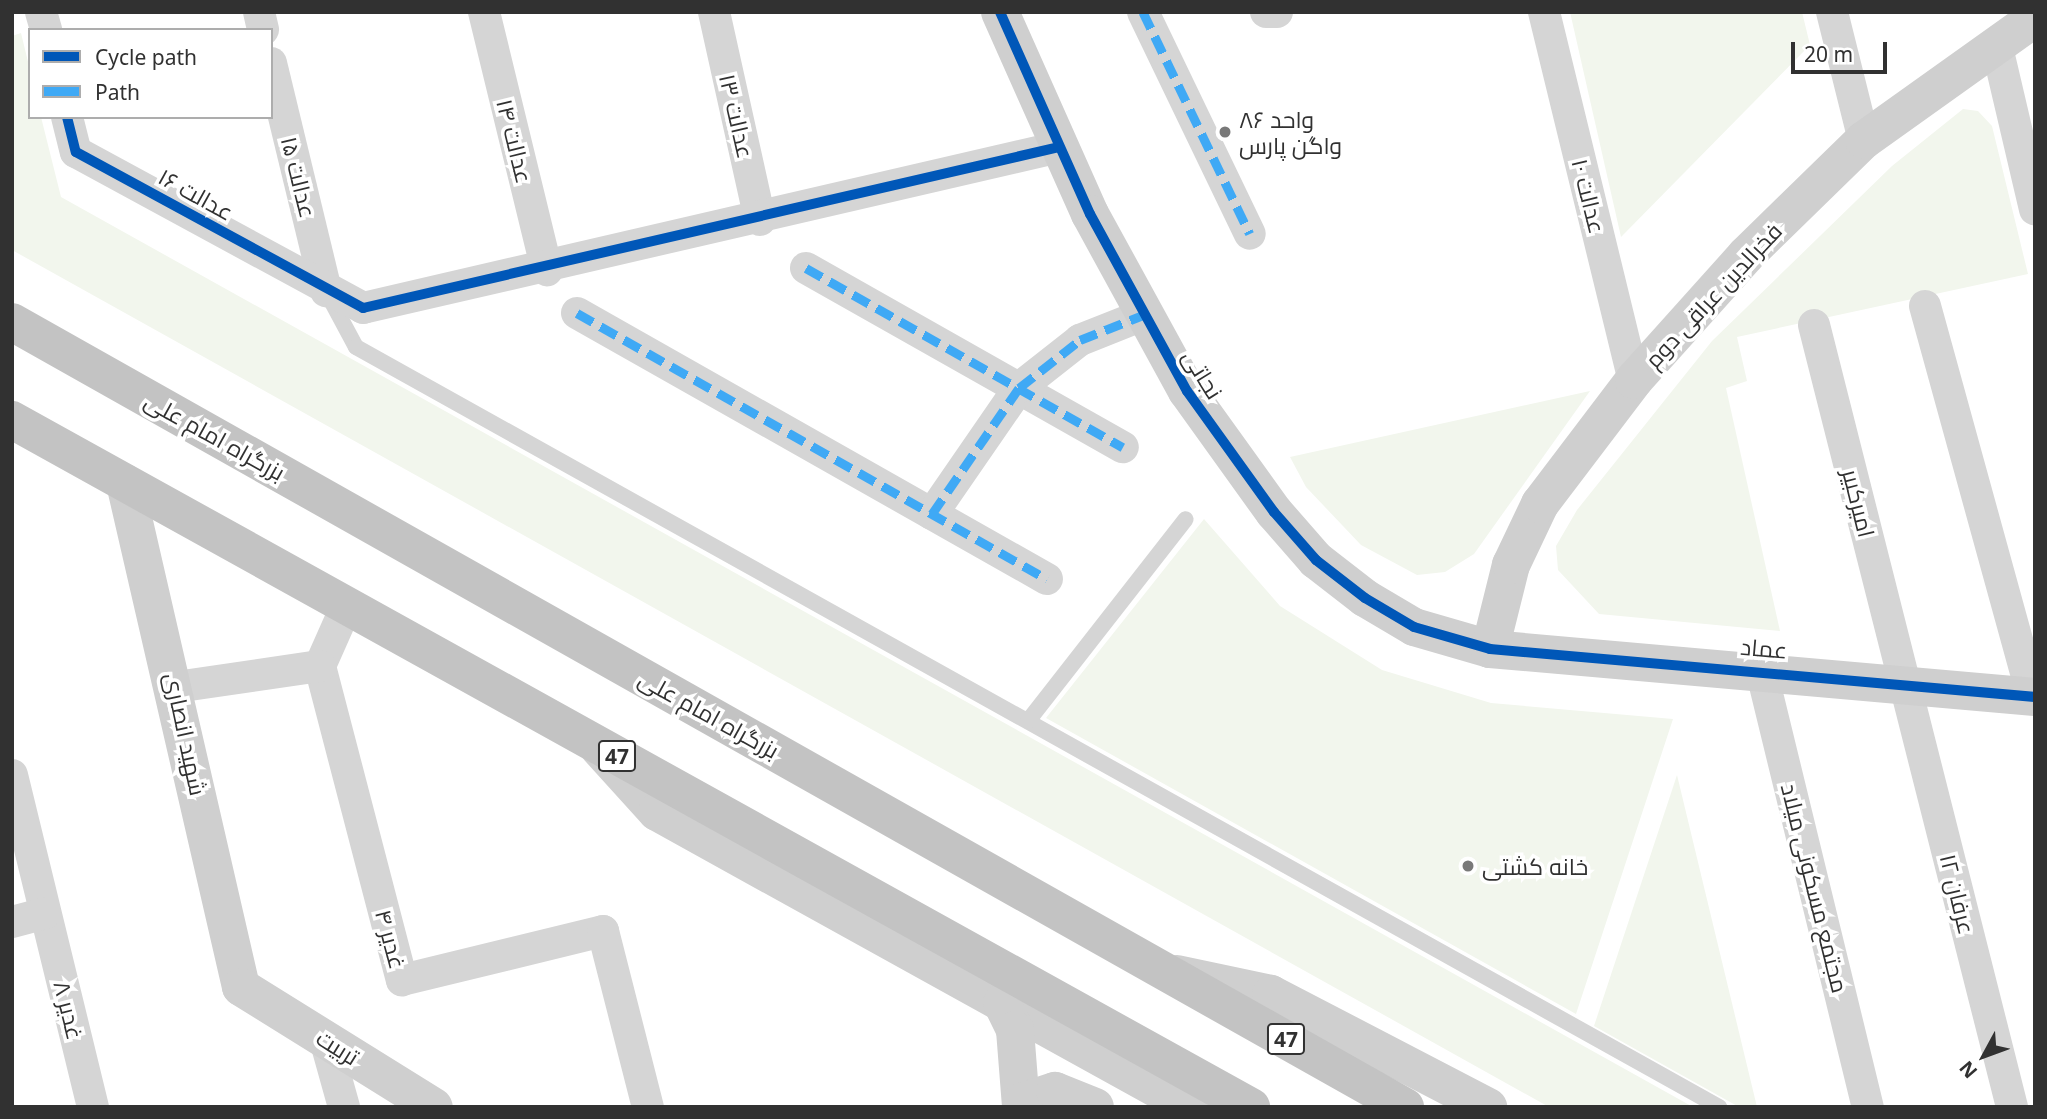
<!DOCTYPE html>
<meta charset="utf-8">
<style>
body{margin:0}
#map{position:relative;width:2047px;height:1119px;overflow:hidden;background:#fff;font-family:"Noto Sans",Cairo,sans-serif}
div>[style]{position:absolute}
.green>*{inset:0;background:#f2f6ed}
.lane>*{height:16px;margin:-8px;padding:0 8px;transform-origin:8px;border-radius:8px;background:#d5d5d5}
.street>*{height:32px;margin:-16px;padding:0 16px;transform-origin:16px;border-radius:16px;background:#d5d5d5}
.secondary>*{height:38px;margin:-19px;padding:0 19px;transform-origin:19px;border-radius:19px;background:#cfcfcf}
.highway>*{height:38px;margin:-19px;padding:0 19px;transform-origin:19px;border-radius:19px;background:#c3c3c3}
.quiet>*{height:9px;margin-top:-4.5px;transform-origin:0;background:repeating-linear-gradient(90deg,#3fa9f5 0 18px,transparent 0 27px)}
.cycleway>*{height:10px;margin:-5px;padding:0 5px;transform-origin:5px;border-radius:5px;background:#0057b8}
.dots>*{width:19px;height:19px;translate:-50% -50%;box-sizing:border-box;border:4px solid #fff;border-radius:50%}
span{translate:-50% -50%;white-space:nowrap;text-align:center;line-height:1.15;-webkit-text-stroke:7px #fff;paint-order:stroke}
.shield-label span{padding:2px 5px;background:#fff;border:2px solid;border-radius:5px;-webkit-text-stroke-width:0}
.shield-label{font-size:21px;color:#313131;font-weight:700}
.street-label{font-size:23px;color:#313131}
.poi-label{font-size:23px;color:#313131}
.left{translate:0 -50%;text-align:left}
.frame{position:absolute;inset:0;border:14px solid #313131;pointer-events:none}
.legend{position:absolute;left:28px;top:28px;width:245px;height:91px;box-sizing:border-box;background:#fff;border:2px solid #adadad;margin:0;padding:9px 12px;list-style:none;font-size:21px;color:#313131}
.legend li{display:flex;align-items:center;gap:14px;height:35px}
.legend b{width:35px;border:2px solid #adadad}
.north{position:absolute;left:1949px;top:1021px;width:70px;height:70px;-webkit-text-stroke:5px #fff;paint-order:stroke;rotate:229deg;font-size:19px;font-weight:700;line-height:28px;text-align:center;color:#313131}
.north::after{content:'';display:block;margin:auto;width:24px;height:32px;background:#313131;clip-path:polygon(50% 0,100% 100%,50% 72%,0 100%)}
.scale{position:absolute;left:1791px;top:42px;width:96px;height:32px;box-sizing:border-box;border:4px solid #313131;border-top:0;padding-left:9px;font-size:21px;line-height:24px;white-space:nowrap;color:#313131;-webkit-text-stroke:5px #fff;paint-order:stroke}
</style>
<div id="map">
<div class="green">
<div style="clip-path:polygon(1570px 12px,1802px 12px,1810px 45px,1621px 237px)"></div>
<div style="clip-path:polygon(21px 33px,30px 70px,30px 117px,41px 117px,61px 197px,1693px 1107px,1549px 1107px,12px 250px,12px 36px)"></div>
<div style="clip-path:polygon(1963px 109px,1978px 111px,1992px 126px,2028px 274px,1737px 337px,1747px 381px,1726px 388px,1780px 631px,1599px 614px,1558px 570px,1556px 546px,1577px 510px,1712px 341px,1892px 166px)"></div>
<div style="clip-path:polygon(1590px 391px,1474px 554px,1445px 572px,1417px 575px,1361px 545px,1306px 487px,1290px 457px)"></div>
<div style="clip-path:polygon(1204px 519px,1280px 606px,1382px 670px,1491px 703px,1673px 719px,1576px 1014px,1046px 718px)"></div>
<div style="clip-path:polygon(1677px 775px,1757px 1107px,1739px 1107px,1594px 1026px)"></div>
</div>
<div class="lane">
<div style="left:327px;top:293px;width:61px;rotate:61.8deg"></div>
<div style="left:356px;top:347px;width:1561px;rotate:29.14deg"></div>
<div style="left:1028px;top:721px;width:256px;rotate:-52deg"></div>
</div>
<div class="street">
<div style="left:41px;top:12px;width:19px;rotate:74deg"></div>
<div style="left:259px;top:12px;width:18px;rotate:77deg"></div>
<div style="left:484px;top:12px;width:266px;rotate:76.3deg"></div>
<div style="left:714px;top:12px;width:213px;rotate:77.5deg"></div>
<div style="left:1143px;top:12px;width:246px;rotate:64.3deg"></div>
<div style="left:1266px;top:12px;width:11px"></div>
<div style="left:1544px;top:12px;width:379px;rotate:76.3deg"></div>
<div style="left:1832px;top:12px;width:132px;rotate:76deg"></div>
<div style="left:1996px;top:43px;width:171px;rotate:76.8deg"></div>
<div style="left:271px;top:63px;width:235px;rotate:76.4deg"></div>
<div style="left:67px;top:117px;width:36px;rotate:76deg"></div>
<div style="left:76px;top:152px;width:327px;rotate:28.5deg"></div>
<div style="left:363px;top:308px;width:714px;rotate:-13.02deg"></div>
<div style="left:806px;top:268px;width:364px;rotate:29.5deg"></div>
<div style="left:1925px;top:306px;width:406px;rotate:74.6deg"></div>
<div style="left:577px;top:313px;width:540px;rotate:29.51deg"></div>
<div style="left:1814px;top:325px;width:807px;rotate:75.79deg"></div>
<div style="left:932px;top:514px;width:153px;rotate:-55.4deg"></div>
<div style="left:1019px;top:388px;width:78px;rotate:-38.2deg"></div>
<div style="left:1080px;top:340px;width:68px;rotate:-21.6deg"></div>
<div style="left:347px;top:605px;width:67px;rotate:113.9deg"></div>
<div style="left:320px;top:666px;width:325px;rotate:75.4deg"></div>
<div style="left:402px;top:980px;width:207px;rotate:-13.7deg"></div>
<div style="left:603px;top:931px;width:182px;rotate:75.7deg"></div>
<div style="left:1761px;top:669px;width:451px;rotate:76.3deg"></div>
<div style="left:176px;top:687px;width:146px;rotate:-8.3deg"></div>
<div style="left:12px;top:775px;width:342px;rotate:76.3deg"></div>
<div style="left:12px;top:922px;width:34px;rotate:-15deg"></div>
<div style="left:325px;top:1039px;width:71px;rotate:74.4deg"></div>
</div>
<div class="secondary">
<div style="left:1000px;top:12px;width:221px;rotate:66deg"></div>
<div style="left:1090px;top:214px;width:202px;rotate:61.3deg"></div>
<div style="left:1187px;top:391px;width:149px;rotate:54.3deg"></div>
<div style="left:1274px;top:512px;width:64px;rotate:48.8deg"></div>
<div style="left:1316px;top:560px;width:62px;rotate:37.8deg"></div>
<div style="left:1365px;top:598px;width:57px;rotate:30.6deg"></div>
<div style="left:1414px;top:627px;width:79px;rotate:16.1deg"></div>
<div style="left:1490px;top:649px;width:547px;rotate:5.03deg"></div>
<div style="left:125px;top:483px;width:517px;rotate:77.04deg"></div>
<div style="left:241px;top:987px;width:227px;rotate:31.9deg"></div>
<div style="left:1490px;top:649px;width:87px;rotate:-76deg"></div>
<div style="left:1511px;top:565px;width:68px;rotate:-64.6deg"></div>
<div style="left:1540px;top:504px;width:156px;rotate:-52.8deg"></div>
<div style="left:1634px;top:380px;width:168px;rotate:-48.1deg"></div>
<div style="left:1746px;top:255px;width:165px;rotate:-44.3deg"></div>
<div style="left:1864px;top:140px;width:210px;rotate:-35.5deg"></div>
<div style="left:599px;top:748px;width:86px;rotate:47.8deg"></div>
<div style="left:657px;top:812px;width:609px;rotate:28.96deg"></div>
<div style="left:1177px;top:974px;width:96px;rotate:12deg"></div>
<div style="left:1271px;top:994px;width:245px;rotate:27.5deg"></div>
<div style="left:1002px;top:1003px;width:30px;rotate:64deg"></div>
<div style="left:1015px;top:1030px;width:77px;rotate:85.5deg"></div>
<div style="left:1021px;top:1102px;width:36px;rotate:-18deg"></div>
<div style="left:1055px;top:1091px;width:43px;rotate:21.8deg"></div>
</div>
<div class="highway">
<div style="left:12px;top:322px;width:1599px;rotate:29.4deg"></div>
<div style="left:12px;top:420px;width:1417px;rotate:29.01deg"></div>
</div>
<div class="quiet">
<div style="left:1143px;top:12px;width:246px;rotate:64.3deg"></div>
<div style="left:806px;top:268px;width:364px;rotate:29.5deg"></div>
<div style="left:577px;top:313px;width:540px;rotate:29.51deg"></div>
<div style="left:932px;top:514px;width:153px;rotate:-55.4deg"></div>
<div style="left:1019px;top:388px;width:78px;rotate:-38.2deg"></div>
<div style="left:1080px;top:340px;width:68px;rotate:-21.6deg"></div>
</div>
<div class="cycleway">
<div style="left:1000px;top:12px;width:221px;rotate:66deg"></div>
<div style="left:1090px;top:214px;width:202px;rotate:61.3deg"></div>
<div style="left:1187px;top:391px;width:149px;rotate:54.3deg"></div>
<div style="left:1274px;top:512px;width:64px;rotate:48.8deg"></div>
<div style="left:1316px;top:560px;width:62px;rotate:37.8deg"></div>
<div style="left:1365px;top:598px;width:57px;rotate:30.6deg"></div>
<div style="left:1414px;top:627px;width:79px;rotate:16.1deg"></div>
<div style="left:1490px;top:649px;width:547px;rotate:5.03deg"></div>
<div style="left:67px;top:117px;width:36px;rotate:76deg"></div>
<div style="left:76px;top:152px;width:327px;rotate:28.5deg"></div>
<div style="left:363px;top:308px;width:714px;rotate:-13.02deg"></div>
</div>
<div class="dots">
<div style="left:1225px;top:132px;background:#797979"></div>
<div style="left:1468px;top:866px;background:#797979"></div>
</div>
<div class="shield-label">
<span style="left:617px;top:756px">47</span>
<span style="left:1286px;top:1039px">47</span>
</div>
<div class="street-label">
<span style="left:737px;top:116px;rotate:77deg">عدالت ۱۳</span>
<span style="left:515px;top:141px;rotate:76deg">عدالت ۱۴</span>
<span style="left:299px;top:177px;rotate:76deg">عدالت ۱۵</span>
<span style="left:196px;top:194px;rotate:29deg">عدالت ۱۶</span>
<span style="left:1589px;top:196px;rotate:76deg">عدالت ۱۰</span>
<span style="left:1713px;top:295px;rotate:-47deg">فخرالدین عراقی دوم</span>
<span style="left:1203px;top:374px;rotate:58deg">نجاتی</span>
<span style="left:215px;top:436px;rotate:29deg">بزرگراه امام علی</span>
<span style="left:1859px;top:503px;rotate:76deg">امیرکبیر</span>
<span style="left:1764px;top:648px;rotate:5deg">عماد</span>
<span style="left:709px;top:714px;rotate:29deg">بزرگراه امام علی</span>
<span style="left:186px;top:734px;rotate:78deg">شهید انصاری</span>
<span style="left:1815px;top:888px;rotate:76deg">مجتمع مسکونی میلاد</span>
<span style="left:1958px;top:894px;rotate:76deg">عرفان ۱۲</span>
<span style="left:391px;top:939px;rotate:75deg">غدیر ۴</span>
<span style="left:69px;top:1010px;rotate:76deg">غدیر ۸</span>
<span style="left:338px;top:1047px;rotate:32deg">تربیت</span>
</div>
<div class="poi-label">
<span class="left" style="left:1239px;top:132px">۸۶ واحد<br>واگن پارس</span>
<span class="left" style="left:1482px;top:866px">خانه کشتی</span>
</div>
<div class="frame"></div>
<ul class="legend">
<li><b style="height:9px;background:#0057b8"></b>Cycle path</li>
<li><b style="height:9px;background:#3fa9f5"></b>Path</li>
</ul>
<div class="north">N</div>
<div class="scale">20 m</div>
</div>
